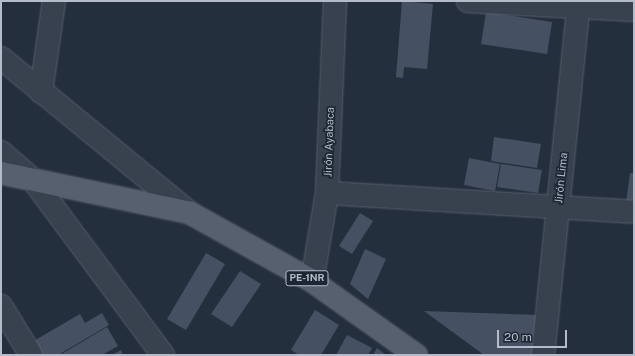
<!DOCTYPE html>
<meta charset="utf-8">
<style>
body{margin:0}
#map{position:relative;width:635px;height:356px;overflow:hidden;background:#242f3e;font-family:"Public Sans",sans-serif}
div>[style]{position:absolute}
.building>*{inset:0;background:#455162}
.roads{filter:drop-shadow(0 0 1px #565f6c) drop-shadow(0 0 1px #565f6c)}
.minor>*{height:22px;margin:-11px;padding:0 11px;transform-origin:11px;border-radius:11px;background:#38414e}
.major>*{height:22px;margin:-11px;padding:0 11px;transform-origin:11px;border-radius:11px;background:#56606e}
span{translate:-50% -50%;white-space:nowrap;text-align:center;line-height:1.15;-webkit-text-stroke:3.5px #1d2633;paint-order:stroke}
.shield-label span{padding:1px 3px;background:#1d2633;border:1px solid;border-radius:3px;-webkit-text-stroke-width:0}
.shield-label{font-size:10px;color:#b4bcc9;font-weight:700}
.street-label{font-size:11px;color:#b4bcc9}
.frame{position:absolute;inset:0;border:2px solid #b4bcc9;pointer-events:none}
.scale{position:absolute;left:497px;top:330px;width:70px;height:18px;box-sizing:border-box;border:2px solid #b4bcc9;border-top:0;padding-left:5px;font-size:12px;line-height:14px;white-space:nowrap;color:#b4bcc9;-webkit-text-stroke:3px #1d2633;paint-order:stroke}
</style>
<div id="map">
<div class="building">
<div style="clip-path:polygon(402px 1px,433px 4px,427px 69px,404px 67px,403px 78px,396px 77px)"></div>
<div style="clip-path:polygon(486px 12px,552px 22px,547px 54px,481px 44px)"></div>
<div style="clip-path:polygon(494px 137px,541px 144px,537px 168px,491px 161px)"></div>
<div style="clip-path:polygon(469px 158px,500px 164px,495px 191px,464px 185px)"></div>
<div style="clip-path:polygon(501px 164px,542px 170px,538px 193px,497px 187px)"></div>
<div style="clip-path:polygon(630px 173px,634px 173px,634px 204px,626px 203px)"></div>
<div style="clip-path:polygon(360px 213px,373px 221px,352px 254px,339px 246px)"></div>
<div style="clip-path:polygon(365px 249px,386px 259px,368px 299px,350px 284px)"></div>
<div style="clip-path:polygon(206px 253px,225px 264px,186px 330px,167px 319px)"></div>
<div style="clip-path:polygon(240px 271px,261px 284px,232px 327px,211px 314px)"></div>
<div style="clip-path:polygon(315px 310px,339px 325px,321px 355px,299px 355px,291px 350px)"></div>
<div style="clip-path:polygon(424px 311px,539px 315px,533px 355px,484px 355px)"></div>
<div style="clip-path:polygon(102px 313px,109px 325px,58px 355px,39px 355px,32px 342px,80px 314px,85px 323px)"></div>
<div style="clip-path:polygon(107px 327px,118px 346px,102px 355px,60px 355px)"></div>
<div style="clip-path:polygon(347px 335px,372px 348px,368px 355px,336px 355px)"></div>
<div style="clip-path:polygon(377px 348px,386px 355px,373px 355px)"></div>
<div style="clip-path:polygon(121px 350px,123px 355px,112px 355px)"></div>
</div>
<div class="roads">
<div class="minor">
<div style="left:468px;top:1px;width:166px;rotate:3.1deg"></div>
<div style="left:1px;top:58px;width:244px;rotate:39.4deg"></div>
<div style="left:41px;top:92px;width:92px;rotate:-81.9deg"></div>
<div style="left:1px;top:152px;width:43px;rotate:41.2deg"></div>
<div style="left:33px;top:180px;width:218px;rotate:53.4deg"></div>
<div style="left:327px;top:193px;width:308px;rotate:3.5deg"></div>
<div style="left:312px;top:281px;width:89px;rotate:-80.3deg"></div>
<div style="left:327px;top:193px;width:192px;rotate:-87.6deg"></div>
<div style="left:1px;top:306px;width:57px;rotate:58.5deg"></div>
<div style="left:543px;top:355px;width:356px;rotate:-84.2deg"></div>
</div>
<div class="major">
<div style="left:1px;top:173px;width:193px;rotate:11.9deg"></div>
<div style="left:190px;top:213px;width:140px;rotate:29.1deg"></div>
<div style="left:312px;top:281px;width:128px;rotate:35.4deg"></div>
</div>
</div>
<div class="shield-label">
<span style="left:307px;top:278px">PE-1NR</span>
</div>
<div class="street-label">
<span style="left:329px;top:142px;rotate:-88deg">Jirón Ayabaca</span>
<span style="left:561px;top:178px;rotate:-84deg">Jirón Lima</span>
</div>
<div class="frame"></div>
<div class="scale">20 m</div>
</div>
